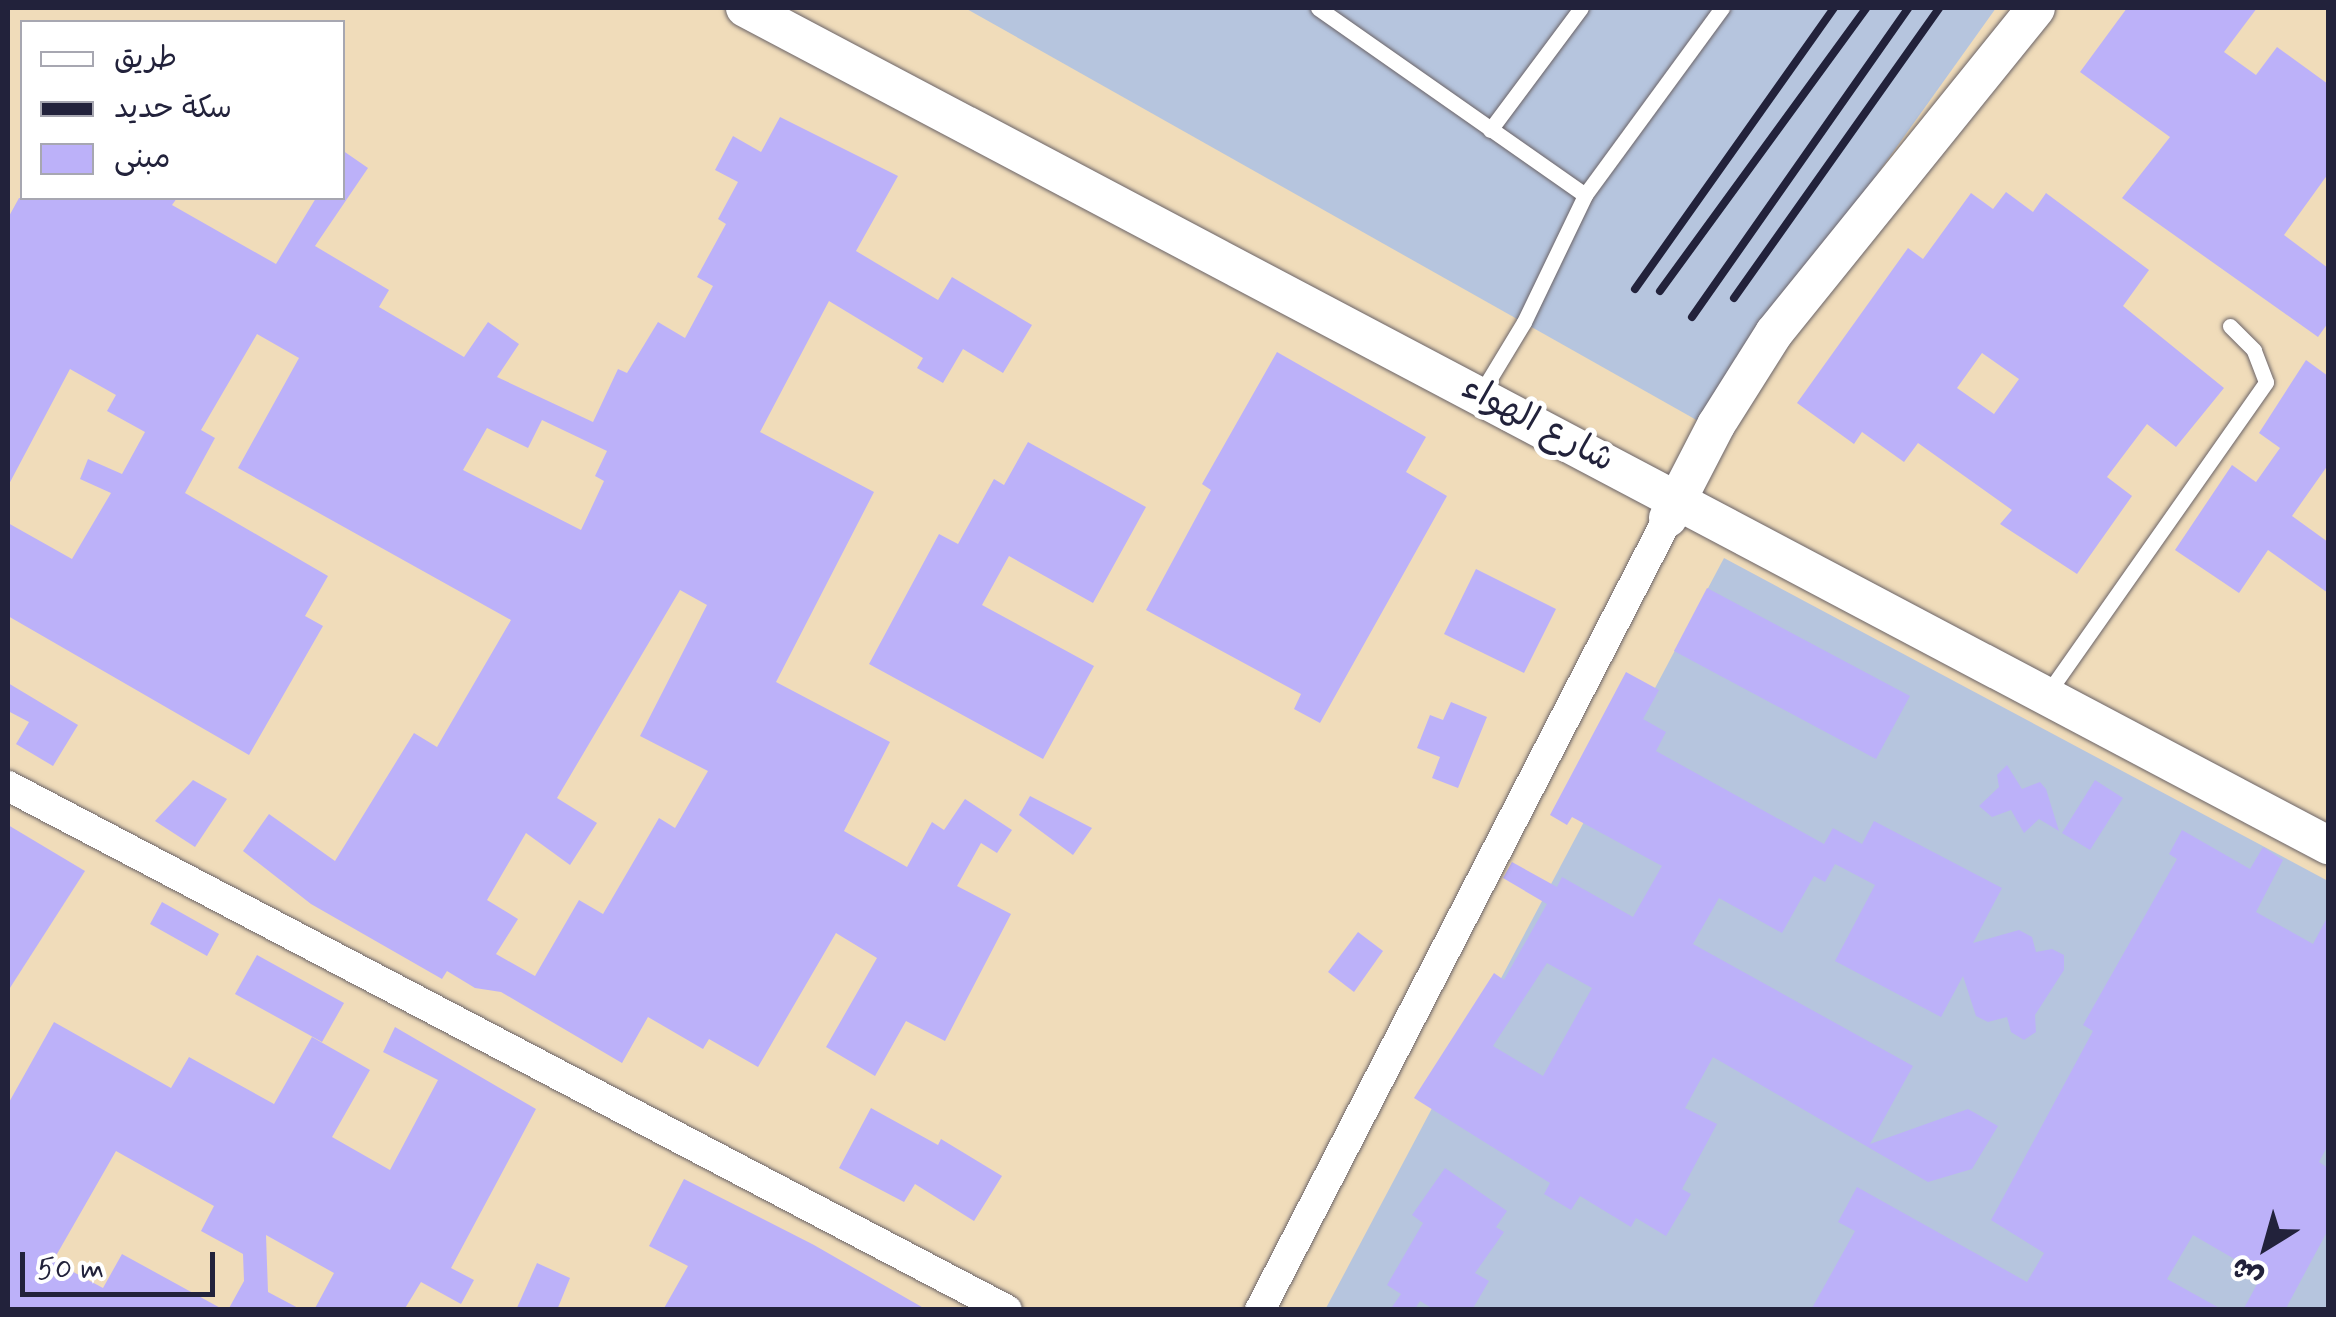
<!DOCTYPE html>
<meta charset="utf-8">
<style>
body{margin:0}
#map{position:relative;width:2336px;height:1317px;overflow:hidden;background:#f0dcba;font-family:Mynerve,"Playpen Sans Arabic",sans-serif}
div>[style]{position:absolute}
.industrial>*{inset:0;background:#b6c5de}
.building>*{inset:0;background:#bcb1f9}
.roads{filter:drop-shadow(0 0 2px #6a6367) drop-shadow(0 0 2px #6a6367)}
.service>*{height:15px;margin:-7.5px;padding:0 7.5px;transform-origin:7.5px;border-radius:7.5px;background:#fff}
.minor>*{height:30px;margin:-15px;padding:0 15px;transform-origin:15px;border-radius:15px;background:#fff}
.tertiary>*{height:38px;margin:-19px;padding:0 19px;transform-origin:19px;border-radius:19px;background:#fff}
.rail>*{height:8px;margin:-4px;padding:0 4px;transform-origin:4px;border-radius:4px;background:#22223b}
span{translate:-50% -50%;white-space:nowrap;text-align:center;line-height:1.15;-webkit-text-stroke:10px #fff;paint-order:stroke}
.street-label{font-size:35px;color:#22223b}
.frame{position:absolute;inset:0;border:10px solid #22223b;pointer-events:none}
.legend{position:absolute;left:20px;top:20px;width:325px;height:180px;box-sizing:border-box;background:#fff;border:2px solid #a7a7b1;margin:0;padding:12px 18px;list-style:none;font-size:30px;color:#22223b}
.legend li{display:flex;align-items:center;gap:20px;height:50px}
.legend b{width:50px;border:2px solid #a7a7b1}
.north{position:absolute;left:2216px;top:1197px;width:100px;height:100px;-webkit-text-stroke:8px #fff;paint-order:stroke;rotate:217deg;font-size:28px;font-weight:700;line-height:40px;text-align:center;color:#22223b}
.north::after{content:'';display:block;margin:auto;width:35px;height:45px;background:#22223b;clip-path:polygon(50% 0,100% 100%,50% 72%,0 100%)}
.scale{position:absolute;left:20px;top:1252px;width:195px;height:45px;box-sizing:border-box;border:5px solid #22223b;border-top:0;padding-left:12px;font-size:30px;line-height:35px;white-space:nowrap;color:#22223b;-webkit-text-stroke:8px #fff;paint-order:stroke}
</style>
<div id="map">
<div class="industrial">
<div style="clip-path:polygon(965px 8px,1996px 8px,1700px 422px)"></div>
<div style="clip-path:polygon(1724px 558px,2328px 881px,2328px 1309px,1325px 1310px)"></div>
</div>
<div class="building">
<div style="clip-path:polygon(2127px 8px,2257px 8px,2224px 52px,2256px 75px,2277px 47px,2328px 84px,2328px 174px,2284px 235px,2328px 268px,2328px 323px,2318px 337px,2122px 198px,2170px 137px,2080px 72px)"></div>
<div style="clip-path:polygon(evenodd,780px 117px,898px 176px,856px 251px,938px 300px,952px 277px,1032px 325px,1003px 373px,963px 349px,943px 383px,917px 368px,923px 358px,829px 301px,760px 432px,874px 492px,776px 682px,890px 742px,844px 831px,907px 867px,932px 822px,944px 830px,965px 799px,1012px 830px,997px 853px,981px 843px,957px 886px,1011px 914px,945px 1041px,906px 1021px,875px 1076px,826px 1047px,877px 958px,836px 933px,758px 1067px,709px 1039px,703px 1049px,648px 1017px,622px 1063px,501px 992px,475px 988px,447px 971px,442px 979px,311px 904px,243px 851px,269px 814px,335px 861px,414px 733px,437px 747px,511px 620px,238px 468px,299px 358px,257px 334px,201px 430px,215px 438px,185px 493px,328px 576px,305px 616px,323px 626px,249px 755px,8px 616px,8px 523px,72px 559px,111px 493px,80px 479px,88px 459px,122px 474px,145px 432px,107px 411px,116px 395px,70px 369px,8px 486px,8px 218px,19px 198px,177px 198px,172px 205px,276px 264px,316px 198px,342px 198px,342px 150px,368px 168px,315px 246px,389px 290px,379px 307px,464px 357px,488px 322px,519px 344px,497px 377px,593px 422px,618px 369px,627px 373px,658px 322px,685px 338px,713px 286px,697px 277px,726px 224px,718px 219px,738px 182px,715px 170px,733px 136px,761px 152px,780px 117px,542px 420px,607px 451px,595px 476px,604px 481px,581px 530px,463px 470px,487px 428px,528px 448px,542px 420px,780px 117px,680px 590px,707px 605px,640px 736px,708px 771px,675px 828px,659px 818px,603px 914px,579px 900px,535px 976px,496px 954px,518px 919px,487px 900px,526px 833px,570px 865px,597px 823px,557px 798px,680px 590px)"></div>
<div style="clip-path:polygon(evenodd,2006px 192px,2033px 212px,2046px 193px,2149px 270px,2123px 306px,2224px 388px,2176px 447px,2147px 424px,2107px 477px,2132px 496px,2077px 574px,2000px 524px,2012px 510px,1918px 443px,1904px 462px,1862px 432px,1854px 444px,1797px 403px,1908px 248px,1923px 259px,1971px 193px,1993px 209px,2006px 192px,1982px 353px,2019px 379px,1994px 414px,1957px 388px,1982px 353px)"></div>
<div style="clip-path:polygon(1277px 352px,1426px 437px,1406px 472px,1447px 496px,1320px 723px,1294px 709px,1301px 694px,1146px 610px,1211px 490px,1202px 484px)"></div>
<div style="clip-path:polygon(2306px 360px,2328px 376px,2328px 465px,2292px 516px,2328px 542px,2328px 593px,2268px 550px,2239px 593px,2175px 550px,2232px 465px,2256px 482px,2280px 448px,2259px 433px)"></div>
<div style="clip-path:polygon(1028px 442px,1146px 507px,1093px 603px,1009px 556px,982px 605px,1094px 666px,1043px 759px,869px 664px,939px 534px,958px 544px,994px 479px,1004px 485px)"></div>
<div style="clip-path:polygon(1476px 569px,1556px 609px,1524px 673px,1444px 634px)"></div>
<div style="clip-path:polygon(1707px 588px,1910px 696px,1876px 759px,1674px 651px)"></div>
<div style="clip-path:polygon(evenodd,1626px 672px,1659px 690px,1643px 719px,1666px 732px,1656px 751px,1824px 844px,1833px 828px,1862px 844px,1874px 821px,2002px 888px,1973px 943px,2019px 930px,2032px 937px,2036px 952px,2052px 949px,2064px 955px,2064px 970px,2035px 1015px,2036px 1032px,2024px 1040px,2011px 1032px,2007px 1017px,1988px 1022px,1976px 1016px,1963px 976px,1941px 1017px,1835px 961px,1875px 885px,1835px 864px,1825px 882px,1814px 876px,1782px 933px,1719px 898px,1693px 944px,1913px 1066px,1870px 1144px,1968px 1109px,1998px 1126px,1972px 1169px,1928px 1182px,1713px 1057px,1685px 1108px,1717px 1124px,1682px 1189px,1691px 1194px,1666px 1236px,1636px 1218px,1631px 1227px,1580px 1196px,1571px 1210px,1544px 1194px,1550px 1183px,1414px 1098px,1494px 973px,1504px 980px,1547px 904px,1503px 878px,1512px 862px,1557px 887px,1562px 877px,1633px 917px,1662px 866px,1572px 817px,1567px 825px,1550px 815px,1626px 672px,1547px 963px,1592px 988px,1543px 1076px,1493px 1046px,1547px 963px)"></div>
<div style="clip-path:polygon(8px 683px,78px 725px,53px 766px,16px 744px,29px 722px,8px 711px)"></div>
<div style="clip-path:polygon(1451px 702px,1487px 717px,1458px 788px,1432px 778px,1440px 757px,1417px 748px,1430px 715px,1443px 720px)"></div>
<div style="clip-path:polygon(2007px 765px,2022px 789px,2040px 782px,2046px 789px,2059px 831px,2039px 819px,2024px 833px,2011px 810px,1992px 817px,1979px 806px,1999px 787px,1997px 775px)"></div>
<div style="clip-path:polygon(193px 780px,227px 799px,195px 847px,155px 821px)"></div>
<div style="clip-path:polygon(2095px 780px,2123px 798px,2090px 850px,2062px 833px)"></div>
<div style="clip-path:polygon(1030px 796px,1092px 828px,1073px 855px,1019px 815px)"></div>
<div style="clip-path:polygon(8px 825px,85px 871px,8px 991px)"></div>
<div style="clip-path:polygon(2182px 830px,2250px 869px,2263px 847px,2283px 860px,2256px 912px,2313px 944px,2328px 916px,2328px 1145px,2319px 1162px,2328px 1168px,2328px 1230px,2285px 1310px,2243px 1310px,2262px 1275px,2193px 1235px,2167px 1279px,2223px 1310px,1811px 1310px,1855px 1231px,1838px 1222px,1857px 1187px,2027px 1282px,2044px 1253px,1991px 1220px,2093px 1031px,2083px 1025px,2177px 859px,2169px 854px)"></div>
<div style="clip-path:polygon(162px 902px,219px 934px,207px 956px,150px 924px)"></div>
<div style="clip-path:polygon(1358px 932px,1383px 951px,1354px 992px,1328px 972px)"></div>
<div style="clip-path:polygon(257px 955px,344px 1003px,322px 1042px,235px 994px)"></div>
<div style="clip-path:polygon(54px 1022px,171px 1088px,189px 1057px,274px 1104px,312px 1037px,370px 1070px,332px 1137px,390px 1170px,438px 1080px,383px 1052px,395px 1027px,536px 1109px,451px 1268px,474px 1280px,461px 1304px,421px 1282px,404px 1310px,314px 1310px,334px 1273px,266px 1235px,268px 1292px,302px 1310px,228px 1310px,244px 1281px,243px 1254px,201px 1231px,214px 1206px,116px 1151px,53px 1261px,103px 1288px,122px 1254px,224px 1310px,8px 1310px,8px 1104px)"></div>
<div style="clip-path:polygon(871px 1108px,938px 1145px,941px 1139px,1002px 1176px,974px 1221px,915px 1184px,904px 1202px,839px 1168px)"></div>
<div style="clip-path:polygon(1445px 1168px,1507px 1211px,1496px 1227px,1504px 1232px,1475px 1273px,1489px 1281px,1472px 1310px,1435px 1310px,1420px 1301px,1414px 1310px,1390px 1310px,1401px 1294px,1387px 1285px,1423px 1223px,1412px 1215px)"></div>
<div style="clip-path:polygon(684px 1179px,814px 1245px,927px 1310px,663px 1310px,688px 1266px,649px 1246px)"></div>
<div style="clip-path:polygon(537px 1263px,570px 1278px,557px 1310px,516px 1310px)"></div>
</div>
<div class="roads">
<div class="service">
<div style="left:1318px;top:8px;width:326px;rotate:35deg"></div>
<div style="left:1490px;top:130px;width:152px;rotate:-53.3deg"></div>
<div style="left:1481px;top:393px;width:83px;rotate:-58.8deg"></div>
<div style="left:1524px;top:322px;width:141px;rotate:-64.3deg"></div>
<div style="left:1585px;top:195px;width:232px;rotate:-53.8deg"></div>
<div style="left:2047px;top:694px;width:381px;rotate:-54.9deg"></div>
<div style="left:2266px;top:382px;width:34px;rotate:-111deg"></div>
<div style="left:2254px;top:350px;width:34px;rotate:-135deg"></div>
</div>
<div class="minor">
<div style="left:8px;top:786px;width:1128px;rotate:27.68deg"></div>
<div style="left:1260px;top:1310px;width:891px;rotate:-62.74deg"></div>
</div>
<div class="tertiary">
<div style="left:745px;top:8px;width:1791px;rotate:27.87deg"></div>
<div style="left:1668px;top:518px;width:105px;rotate:-62.7deg"></div>
<div style="left:1716px;top:425px;width:109px;rotate:-57.8deg"></div>
<div style="left:1774px;top:333px;width:417px;rotate:-51.1deg"></div>
</div>
</div>
<div class="rail">
<div style="left:1635px;top:289px;width:344px;rotate:-54.7deg"></div>
<div style="left:1660px;top:291px;width:350px;rotate:-53.9deg"></div>
<div style="left:1734px;top:298px;width:355px;rotate:-54.7deg"></div>
<div style="left:1692px;top:317px;width:377px;rotate:-55deg"></div>
</div>
<div class="street-label">
<span style="left:1538px;top:424px;rotate:28deg">شارع الهواء</span>
</div>
<div class="frame"></div>
<ul class="legend">
<li><b style="height:12px;background:#fff"></b>طريق</li>
<li><b style="height:12px;background:#22223b"></b>سكة حديد</li>
<li><b style="height:28px;background:#bcb1f9"></b>مبنى</li>
</ul>
<div class="north">ش</div>
<div class="scale">50 m</div>
</div>
